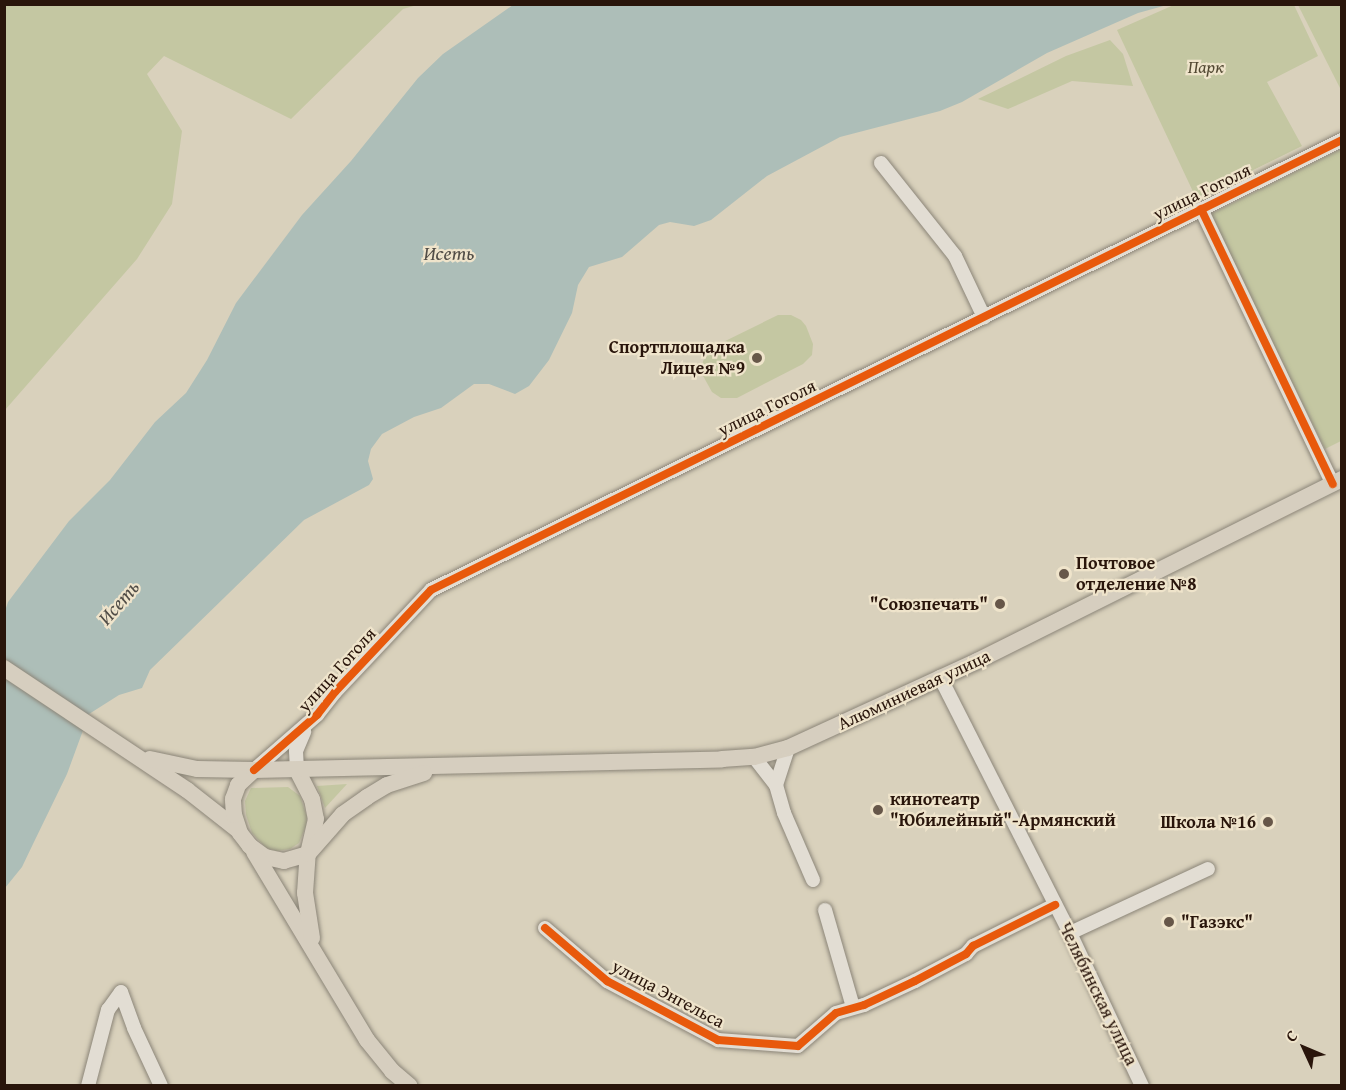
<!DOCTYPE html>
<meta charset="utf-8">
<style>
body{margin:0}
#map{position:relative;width:1346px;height:1090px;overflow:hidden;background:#d9d1bc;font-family:"Gentium Book Plus",serif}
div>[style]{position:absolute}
.green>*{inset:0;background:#c4c7a2}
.water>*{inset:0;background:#adbeb8}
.roads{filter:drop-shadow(0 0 2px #8b8578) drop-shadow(0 0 2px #8b8578)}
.minor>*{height:14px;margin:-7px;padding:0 7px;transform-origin:7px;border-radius:7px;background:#e2ddd3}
.major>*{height:16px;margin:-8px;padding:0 8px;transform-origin:8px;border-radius:8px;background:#d6cebf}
.cycleway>*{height:8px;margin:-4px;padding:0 4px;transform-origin:4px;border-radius:4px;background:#e8590c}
.dots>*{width:16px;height:16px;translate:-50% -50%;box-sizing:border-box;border:3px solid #efe4cb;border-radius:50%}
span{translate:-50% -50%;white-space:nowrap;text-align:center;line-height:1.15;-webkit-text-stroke:4.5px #efe4cb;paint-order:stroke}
.park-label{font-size:18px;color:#524832;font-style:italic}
.street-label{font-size:18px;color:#29150b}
.poi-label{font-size:18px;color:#29150b;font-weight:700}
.right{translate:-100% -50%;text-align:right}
.left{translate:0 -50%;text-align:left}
.water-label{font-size:20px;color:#514d47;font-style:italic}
.frame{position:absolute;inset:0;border:6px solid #29150b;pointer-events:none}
.north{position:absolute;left:1274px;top:1018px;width:60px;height:60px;-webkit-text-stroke:4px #efe4cb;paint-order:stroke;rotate:314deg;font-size:16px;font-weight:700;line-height:24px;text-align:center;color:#29150b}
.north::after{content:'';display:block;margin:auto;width:21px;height:27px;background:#29150b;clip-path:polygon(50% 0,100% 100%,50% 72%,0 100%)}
</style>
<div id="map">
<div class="green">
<div style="clip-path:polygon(5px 4px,417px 4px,417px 5px,403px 9px,291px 119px,164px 56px,147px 74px,182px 131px,172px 204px,137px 259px,5px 410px)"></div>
<div style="clip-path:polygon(1176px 4px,1294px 5px,1318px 56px,1267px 82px,1302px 146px,1196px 198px,1117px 30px)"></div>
<div style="clip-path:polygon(1298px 5px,1341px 5px,1341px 90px)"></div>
<div style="clip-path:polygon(1110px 40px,1123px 54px,1133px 86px,1072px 81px,1008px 109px,978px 99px,1066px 56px)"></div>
<div style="clip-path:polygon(1341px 149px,1341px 441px,1325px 449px,1209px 215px)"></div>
<div style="clip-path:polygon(778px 315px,791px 315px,801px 320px,806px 326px,813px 344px,812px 355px,803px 364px,737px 398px,721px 398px,712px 392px,702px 374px,703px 361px,715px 346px)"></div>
<div style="clip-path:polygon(347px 784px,325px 808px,317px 786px)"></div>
<div style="clip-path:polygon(288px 787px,300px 796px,307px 817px,306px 826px,299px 843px,290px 849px,277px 851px,266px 848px,252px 833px,246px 815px,245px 801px,251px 788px)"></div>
</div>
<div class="water">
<div style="clip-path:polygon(513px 5px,1167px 5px,1138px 13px,1047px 53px,962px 102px,940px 111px,840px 137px,767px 176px,711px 220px,694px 226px,670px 222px,659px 225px,622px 257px,589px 267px,578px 285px,572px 313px,549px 360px,529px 386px,515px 394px,489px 384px,474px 384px,441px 408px,414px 417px,382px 434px,371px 449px,368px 461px,373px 479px,369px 485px,304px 520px,150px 670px,142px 688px,119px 695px,89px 714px,67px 774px,33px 844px,22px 867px,5px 888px,4px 614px,8px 602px,69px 521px,110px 480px,155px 422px,186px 393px,207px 360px,236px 303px,302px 215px,351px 161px,418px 78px,443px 54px)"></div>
</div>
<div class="roads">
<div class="minor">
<div style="left:881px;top:163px;width:119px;rotate:51.5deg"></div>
<div style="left:955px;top:256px;width:68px;rotate:64.6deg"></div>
<div style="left:1201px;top:209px;width:305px;rotate:64.4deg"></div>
<div style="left:940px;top:677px;width:287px;rotate:63.1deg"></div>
<div style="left:1070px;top:933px;width:169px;rotate:64.8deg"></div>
<div style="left:754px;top:757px;width:36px;rotate:52deg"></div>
<div style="left:776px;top:785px;width:29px;rotate:74deg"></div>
<div style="left:784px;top:813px;width:73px;rotate:66.6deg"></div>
<div style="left:254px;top:770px;width:84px;rotate:-41.1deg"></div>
<div style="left:317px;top:715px;width:29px;rotate:-52deg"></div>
<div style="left:335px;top:692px;width:140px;rotate:-46.7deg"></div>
<div style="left:431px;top:590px;width:1016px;rotate:-26.29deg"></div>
<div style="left:297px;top:770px;width:19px;rotate:-93deg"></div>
<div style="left:296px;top:751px;width:21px;rotate:-67deg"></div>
<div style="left:776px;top:785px;width:39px;rotate:-72deg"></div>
<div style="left:825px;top:910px;width:101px;rotate:73.9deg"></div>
<div style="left:545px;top:928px;width:82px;rotate:40.5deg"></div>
<div style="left:607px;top:981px;width:126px;rotate:28deg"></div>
<div style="left:718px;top:1040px;width:80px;rotate:4.3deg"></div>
<div style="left:798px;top:1046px;width:50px;rotate:-41deg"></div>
<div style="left:836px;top:1013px;width:29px;rotate:-16deg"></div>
<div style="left:864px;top:1005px;width:56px;rotate:-25.2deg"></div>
<div style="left:915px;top:981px;width:58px;rotate:-27.9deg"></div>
<div style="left:966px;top:954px;width:11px;rotate:-49deg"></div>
<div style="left:973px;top:946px;width:92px;rotate:-26.6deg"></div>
<div style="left:1070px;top:933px;width:152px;rotate:-24.9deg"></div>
<div style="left:88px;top:1086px;width:79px;rotate:-75.3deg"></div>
<div style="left:108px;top:1010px;width:22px;rotate:-54deg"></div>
<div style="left:121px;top:992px;width:38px;rotate:70deg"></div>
<div style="left:134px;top:1028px;width:64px;rotate:65deg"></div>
</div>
<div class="major">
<div style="left:4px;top:668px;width:220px;rotate:33.7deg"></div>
<div style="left:187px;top:790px;width:65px;rotate:38.1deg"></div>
<div style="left:150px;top:759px;width:48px;rotate:12deg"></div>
<div style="left:197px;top:769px;width:57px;rotate:1deg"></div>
<div style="left:297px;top:770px;width:33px;rotate:63deg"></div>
<div style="left:312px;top:799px;width:20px;rotate:79deg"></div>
<div style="left:316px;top:819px;width:36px;rotate:103deg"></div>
<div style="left:308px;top:854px;width:25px;rotate:164deg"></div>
<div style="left:284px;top:861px;width:19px;rotate:-168deg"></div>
<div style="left:265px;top:857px;width:19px;rotate:-144deg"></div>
<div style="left:250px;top:846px;width:16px;rotate:-128deg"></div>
<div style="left:240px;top:833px;width:19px;rotate:-108deg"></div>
<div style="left:234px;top:815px;width:16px;rotate:-94deg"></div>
<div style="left:233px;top:799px;width:15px;rotate:-70deg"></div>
<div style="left:238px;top:785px;width:22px;rotate:-43deg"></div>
<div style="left:254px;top:770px;width:468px;rotate:-1.3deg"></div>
<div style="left:722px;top:759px;width:32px;rotate:-4deg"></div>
<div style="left:754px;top:757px;width:35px;rotate:-15deg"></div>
<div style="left:788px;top:748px;width:208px;rotate:-24.7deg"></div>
<div style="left:977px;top:661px;width:408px;rotate:-26.5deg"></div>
<div style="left:254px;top:852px;width:219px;rotate:59deg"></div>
<div style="left:367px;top:1040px;width:40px;rotate:51deg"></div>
<div style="left:392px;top:1071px;width:23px;rotate:40deg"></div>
<div style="left:312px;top:938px;width:46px;rotate:-98.8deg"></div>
<div style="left:305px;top:893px;width:39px;rotate:-86deg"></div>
<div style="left:308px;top:854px;width:53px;rotate:-48.8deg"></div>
<div style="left:343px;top:814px;width:29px;rotate:-35deg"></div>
<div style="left:367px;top:797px;width:23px;rotate:-31deg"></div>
<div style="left:387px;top:785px;width:39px;rotate:-18deg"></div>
</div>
</div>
<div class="cycleway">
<div style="left:1201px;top:209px;width:305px;rotate:64.4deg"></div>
<div style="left:254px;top:770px;width:84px;rotate:-41.1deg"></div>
<div style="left:317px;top:715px;width:29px;rotate:-52deg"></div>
<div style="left:335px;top:692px;width:140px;rotate:-46.7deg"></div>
<div style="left:431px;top:590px;width:1016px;rotate:-26.29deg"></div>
<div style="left:545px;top:928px;width:82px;rotate:40.5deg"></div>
<div style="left:607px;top:981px;width:126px;rotate:28deg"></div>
<div style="left:718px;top:1040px;width:80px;rotate:4.3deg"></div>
<div style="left:798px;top:1046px;width:50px;rotate:-41deg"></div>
<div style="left:836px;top:1013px;width:29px;rotate:-16deg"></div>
<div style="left:864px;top:1005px;width:56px;rotate:-25.2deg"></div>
<div style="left:915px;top:981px;width:58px;rotate:-27.9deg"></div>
<div style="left:966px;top:954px;width:11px;rotate:-49deg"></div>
<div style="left:973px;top:946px;width:92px;rotate:-26.6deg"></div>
</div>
<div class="dots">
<div style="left:757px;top:358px;background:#675749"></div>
<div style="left:1064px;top:574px;background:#675749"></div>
<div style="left:1000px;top:604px;background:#675749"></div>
<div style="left:878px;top:810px;background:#675749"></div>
<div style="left:1268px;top:822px;background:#675749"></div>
<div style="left:1169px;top:922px;background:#675749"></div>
</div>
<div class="park-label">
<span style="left:1206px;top:67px">Парк</span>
</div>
<div class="street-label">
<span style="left:1202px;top:192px;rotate:-26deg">улица Гоголя</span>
<span style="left:767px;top:408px;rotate:-26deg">улица Гоголя</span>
<span style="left:337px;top:670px;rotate:-48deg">улица Гоголя</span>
<span style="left:914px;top:690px;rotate:-25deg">Алюминиевая улица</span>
<span style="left:668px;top:994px;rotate:28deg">улица Энгельса</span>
<span style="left:1098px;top:994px;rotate:64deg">Челябинская улица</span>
</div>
<div class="poi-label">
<span class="right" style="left:745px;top:358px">Спортплощадка<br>Лицея №9</span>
<span class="left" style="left:1076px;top:574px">Почтовое<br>отделение №8</span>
<span class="right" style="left:988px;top:604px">"Союзпечать"</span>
<span class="left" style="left:890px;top:810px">кинотеатр<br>"Юбилейный"-Армянский</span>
<span class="right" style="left:1256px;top:822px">Школа №16</span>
<span class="left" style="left:1181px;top:922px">"Газэкс"</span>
</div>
<div class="water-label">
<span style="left:449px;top:252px">Исеть</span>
<span style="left:118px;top:602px;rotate:-49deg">Исеть</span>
</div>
<div class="frame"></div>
<div class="north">С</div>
</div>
